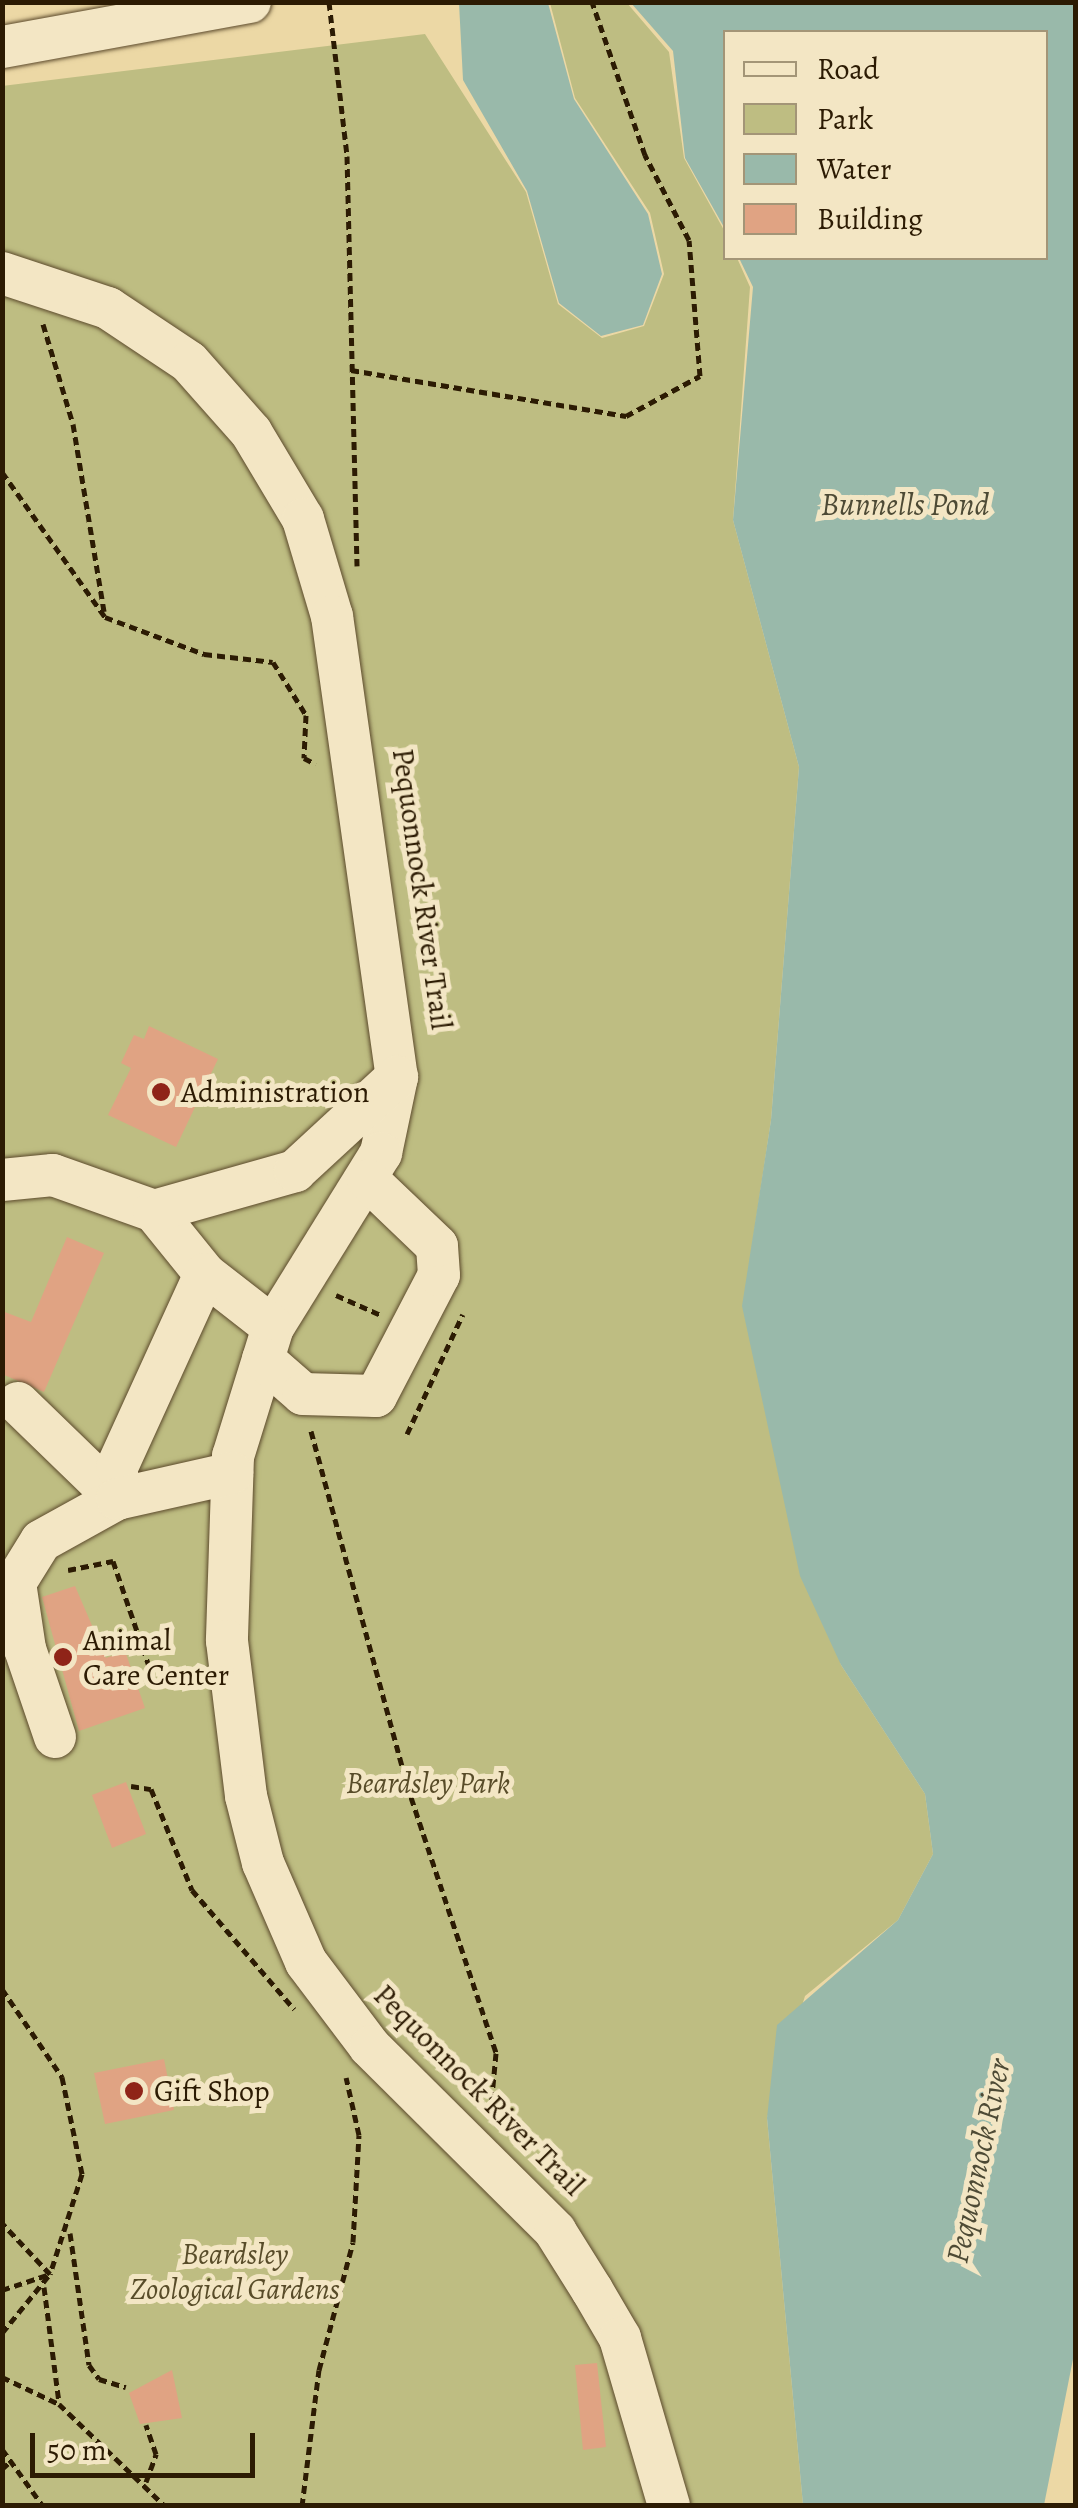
<!DOCTYPE html>
<style>
body{margin:0}
#map{position:relative;width:1078px;height:2508px;overflow:hidden;background:#ecd8a5;font-family:Alegreya,serif}
div>[style]{position:absolute}
.green>*{inset:0;background:#bebd82}
.water>*{inset:0;background:#99b9aa}
.building>*{inset:0;background:#e0a383}
.path>*{height:5px;margin-top:-2.5px;transform-origin:0;background:repeating-linear-gradient(90deg,#2c1b03 0 8px,transparent 0 13px)}
.roads{filter:drop-shadow(0 0 2px #5c4a2c) drop-shadow(0 0 2px #5c4a2c)}
.minor>*{height:42px;margin:-21px;padding:0 21px;transform-origin:21px;border-radius:21px;background:#f3e6c4}
.dots>*{width:28px;height:28px;translate:-50% -50%;box-sizing:border-box;border:5px solid #f3e6c4;border-radius:50%}
span{translate:-50% -50%;white-space:nowrap;text-align:center;line-height:1.15;-webkit-text-stroke:10px #f3e6c4;paint-order:stroke}
.street-label{font-size:30px;color:#2c1b03}
.poi-label{font-size:30px;color:#2c1b03}
.left{translate:0 -50%;text-align:left}
.park-label{font-size:30px;color:#584c29;font-style:italic}
.water-label{font-size:32px;color:#4d4a35;font-style:italic}
.frame{position:absolute;inset:0;border:5px solid #2c1b03;pointer-events:none}
.legend{position:absolute;left:723px;top:30px;width:325px;height:230px;box-sizing:border-box;background:#f3e6c4;border:2px solid #a39577;margin:0;padding:12px 18px;list-style:none;font-size:30px;color:#2c1b03}
.legend li{display:flex;align-items:center;gap:20px;height:50px}
.legend b{width:50px;border:2px solid #a39577}
.scale{position:absolute;left:30px;top:2433px;width:225px;height:45px;box-sizing:border-box;border:5px solid #2c1b03;border-top:0;padding-left:12px;font-size:30px;line-height:35px;white-space:nowrap;color:#2c1b03;-webkit-text-stroke:8px #f3e6c4;paint-order:stroke}
</style>
<div id="map">
<div class="green">
<div style="clip-path:polygon(550px 3px,627px 3px,669px 52px,684px 158px,725px 232px,726px 258px,737px 258px,750px 287px,733px 520px,799px 767px,771px 1120px,743px 1306px,841px 1665px,925px 1794px,933px 1854px,898px 1920px,805px 1996px,767px 2118px,803px 2505px,3px 2505px,2px 86px,425px 34px,526px 192px,558px 304px,602px 338px,644px 326px,664px 274px,650px 213px,575px 98px)"></div>
</div>
<div class="water">
<div style="clip-path:polygon(459px 3px,548px 3px,574px 99px,648px 214px,662px 274px,643px 325px,601px 336px,559px 303px,527px 191px,463px 80px)"></div>
<div style="clip-path:polygon(631px 3px,1075px 3px,1076px 2344px,1044px 2505px,803px 2505px,767px 2118px,777px 2025px,898px 1920px,933px 1854px,925px 1794px,841px 1665px,800px 1576px,742px 1306px,771px 1120px,799px 767px,733px 520px,753px 287px,739px 258px,1046px 258px,1046px 32px,726px 32px,725px 229px,685px 158px,673px 51px)"></div>
</div>
<div class="building">
<div style="clip-path:polygon(149px 1026px,218px 1059px,176px 1147px,108px 1115px,131px 1068px,121px 1063px,134px 1035px,144px 1039px)"></div>
<div style="clip-path:polygon(67px 1237px,104px 1253px,44px 1392px,2px 1374px,2px 1311px,31px 1322px)"></div>
<div style="clip-path:polygon(75px 1586px,106px 1658px,125px 1651px,145px 1708px,79px 1731px,42px 1597px)"></div>
<div style="clip-path:polygon(126px 1782px,146px 1834px,112px 1848px,92px 1795px)"></div>
<div style="clip-path:polygon(164px 2059px,174px 2110px,105px 2124px,94px 2073px)"></div>
<div style="clip-path:polygon(597px 2363px,606px 2447px,583px 2450px,575px 2365px)"></div>
<div style="clip-path:polygon(172px 2370px,182px 2418px,140px 2424px,129px 2393px)"></div>
</div>
<div class="path">
<div style="left:329px;top:2px;width:155px;rotate:83.3deg"></div>
<div style="left:347px;top:156px;width:410px;rotate:88.6deg"></div>
<div style="left:43px;top:324px;width:104px;rotate:73.3deg"></div>
<div style="left:73px;top:424px;width:190px;rotate:80.6deg"></div>
<div style="left:351px;top:370px;width:279px;rotate:9.5deg"></div>
<div style="left:626px;top:416px;width:84px;rotate:-28.4deg"></div>
<div style="left:700px;top:376px;width:136px;rotate:-94.6deg"></div>
<div style="left:689px;top:240px;width:96px;rotate:-117.4deg"></div>
<div style="left:645px;top:155px;width:162px;rotate:-109.1deg"></div>
<div style="left:2px;top:472px;width:178px;rotate:54.6deg"></div>
<div style="left:105px;top:617px;width:106px;rotate:20.5deg"></div>
<div style="left:204px;top:654px;width:69px;rotate:6.6deg"></div>
<div style="left:273px;top:662px;width:62px;rotate:58.1deg"></div>
<div style="left:306px;top:715px;width:43px;rotate:92.7deg"></div>
<div style="left:304px;top:758px;width:13px;rotate:27deg"></div>
<div style="left:336px;top:1295px;width:49px;rotate:24deg"></div>
<div style="left:311px;top:1431px;width:367px;rotate:74.8deg"></div>
<div style="left:407px;top:1785px;width:282px;rotate:71.6deg"></div>
<div style="left:496px;top:2053px;width:65px;rotate:95.3deg"></div>
<div style="left:407px;top:1434px;width:132px;rotate:-65deg"></div>
<div style="left:68px;top:1570px;width:46px;rotate:-11.3deg"></div>
<div style="left:113px;top:1561px;width:124px;rotate:71.1deg"></div>
<div style="left:153px;top:1678px;width:18px;rotate:164deg"></div>
<div style="left:131px;top:1786px;width:20px;rotate:9deg"></div>
<div style="left:151px;top:1789px;width:109px;rotate:67.9deg"></div>
<div style="left:192px;top:1890px;width:157px;rotate:49.4deg"></div>
<div style="left:2px;top:1989px;width:107px;rotate:55.7deg"></div>
<div style="left:62px;top:2077px;width:99px;rotate:78.3deg"></div>
<div style="left:82px;top:2174px;width:105px;rotate:107.7deg"></div>
<div style="left:50px;top:2274px;width:70px;rotate:-133.3deg"></div>
<div style="left:70px;top:2233px;width:133px;rotate:81.8deg"></div>
<div style="left:89px;top:2365px;width:17px;rotate:54deg"></div>
<div style="left:99px;top:2379px;width:28px;rotate:17deg"></div>
<div style="left:44px;top:2287px;width:117px;rotate:82.6deg"></div>
<div style="left:2px;top:2290px;width:51px;rotate:-18.4deg"></div>
<div style="left:2px;top:2333px;width:76px;rotate:-50.9deg"></div>
<div style="left:2px;top:2377px;width:63px;rotate:25.3deg"></div>
<div style="left:59px;top:2404px;width:147px;rotate:43.9deg"></div>
<div style="left:2px;top:2449px;width:70px;rotate:54.3deg"></div>
<div style="left:2px;top:2469px;width:12px;rotate:-42deg"></div>
<div style="left:146px;top:2482px;width:30px;rotate:-70deg"></div>
<div style="left:156px;top:2454px;width:31px;rotate:-109deg"></div>
<div style="left:2px;top:2488px;width:1px;rotate:45deg"></div>
<div style="left:302px;top:2506px;width:137px;rotate:-82.9deg"></div>
<div style="left:319px;top:2370px;width:132px;rotate:-75.1deg"></div>
<div style="left:353px;top:2242px;width:107px;rotate:-86.8deg"></div>
<div style="left:359px;top:2135px;width:59px;rotate:-102.6deg"></div>
</div>
<div class="roads">
<div class="minor">
<div style="left:2px;top:47px;width:252px;rotate:-10.3deg"></div>
<div style="left:2px;top:273px;width:112px;rotate:18.3deg"></div>
<div style="left:108px;top:308px;width:97px;rotate:33.7deg"></div>
<div style="left:189px;top:362px;width:94px;rotate:48.5deg"></div>
<div style="left:251px;top:432px;width:101px;rotate:59.1deg"></div>
<div style="left:303px;top:519px;width:101px;rotate:73.4deg"></div>
<div style="left:332px;top:616px;width:466px;rotate:82deg"></div>
<div style="left:397px;top:1077px;width:78px;rotate:101.9deg"></div>
<div style="left:381px;top:1153px;width:205px;rotate:121.8deg"></div>
<div style="left:273px;top:1327px;width:135px;rotate:107.2deg"></div>
<div style="left:233px;top:1456px;width:185px;rotate:91.9deg"></div>
<div style="left:227px;top:1641px;width:156px;rotate:83deg"></div>
<div style="left:246px;top:1796px;width:69px;rotate:75.8deg"></div>
<div style="left:263px;top:1863px;width:108px;rotate:66.5deg"></div>
<div style="left:306px;top:1962px;width:106px;rotate:53deg"></div>
<div style="left:370px;top:2047px;width:261px;rotate:44.8deg"></div>
<div style="left:555px;top:2231px;width:70px;rotate:57.9deg"></div>
<div style="left:592px;top:2290px;width:56px;rotate:59.7deg"></div>
<div style="left:620px;top:2338px;width:175px;rotate:73.7deg"></div>
<div style="left:2px;top:1180px;width:51px;rotate:-5.6deg"></div>
<div style="left:53px;top:1175px;width:107px;rotate:19.6deg"></div>
<div style="left:154px;top:1211px;width:81px;rotate:51deg"></div>
<div style="left:205px;top:1274px;width:86px;rotate:37.9deg"></div>
<div style="left:154px;top:1211px;width:147px;rotate:-15.8deg"></div>
<div style="left:295px;top:1171px;width:139px;rotate:-42.7deg"></div>
<div style="left:263px;top:1359px;width:53px;rotate:41.2deg"></div>
<div style="left:303px;top:1394px;width:73px;rotate:1.6deg"></div>
<div style="left:376px;top:1396px;width:136px;rotate:-62.5deg"></div>
<div style="left:439px;top:1275px;width:29px;rotate:-94deg"></div>
<div style="left:437px;top:1246px;width:95px;rotate:-136.3deg"></div>
<div style="left:18px;top:1403px;width:138px;rotate:44.1deg"></div>
<div style="left:117px;top:1499px;width:32px;rotate:-90deg"></div>
<div style="left:117px;top:1467px;width:212px;rotate:-65.5deg"></div>
<div style="left:55px;top:1737px;width:93px;rotate:-108.8deg"></div>
<div style="left:25px;top:1649px;width:67px;rotate:-98.6deg"></div>
<div style="left:15px;top:1583px;width:49px;rotate:-58.2deg"></div>
<div style="left:41px;top:1541px;width:87px;rotate:-28.9deg"></div>
<div style="left:117px;top:1499px;width:118px;rotate:-12.7deg"></div>
</div>
</div>
<div class="dots">
<div style="left:161px;top:1092px;background:#8f2418"></div>
<div style="left:63px;top:1657px;background:#8f2418"></div>
<div style="left:134px;top:2091px;background:#8f2418"></div>
</div>
<div class="street-label">
<span style="left:422px;top:889px;rotate:82deg">Pequonnock River Trail</span>
<span style="left:479px;top:2090px;rotate:45deg">Pequonnock River Trail</span>
</div>
<div class="poi-label">
<span class="left" style="left:181px;top:1092px">Administration</span>
<span class="left" style="left:83px;top:1657px">Animal<br>Care Center</span>
<span class="left" style="left:154px;top:2091px">Gift Shop</span>
</div>
<div class="park-label">
<span style="left:428px;top:1783px">Beardsley Park</span>
<span style="left:235px;top:2271px">Beardsley<br>Zoological Gardens</span>
</div>
<div class="water-label">
<span style="left:905px;top:504px">Bunnells Pond</span>
<span style="left:978px;top:2161px;rotate:-78deg">Pequonnock River</span>
</div>
<div class="frame"></div>
<ul class="legend">
<li><b style="height:12px;background:#f3e6c4"></b>Road</li>
<li><b style="height:28px;background:#bebd82"></b>Park</li>
<li><b style="height:28px;background:#99b9aa"></b>Water</li>
<li><b style="height:28px;background:#e0a383"></b>Building</li>
</ul>
<div class="scale">50 m</div>
</div>
